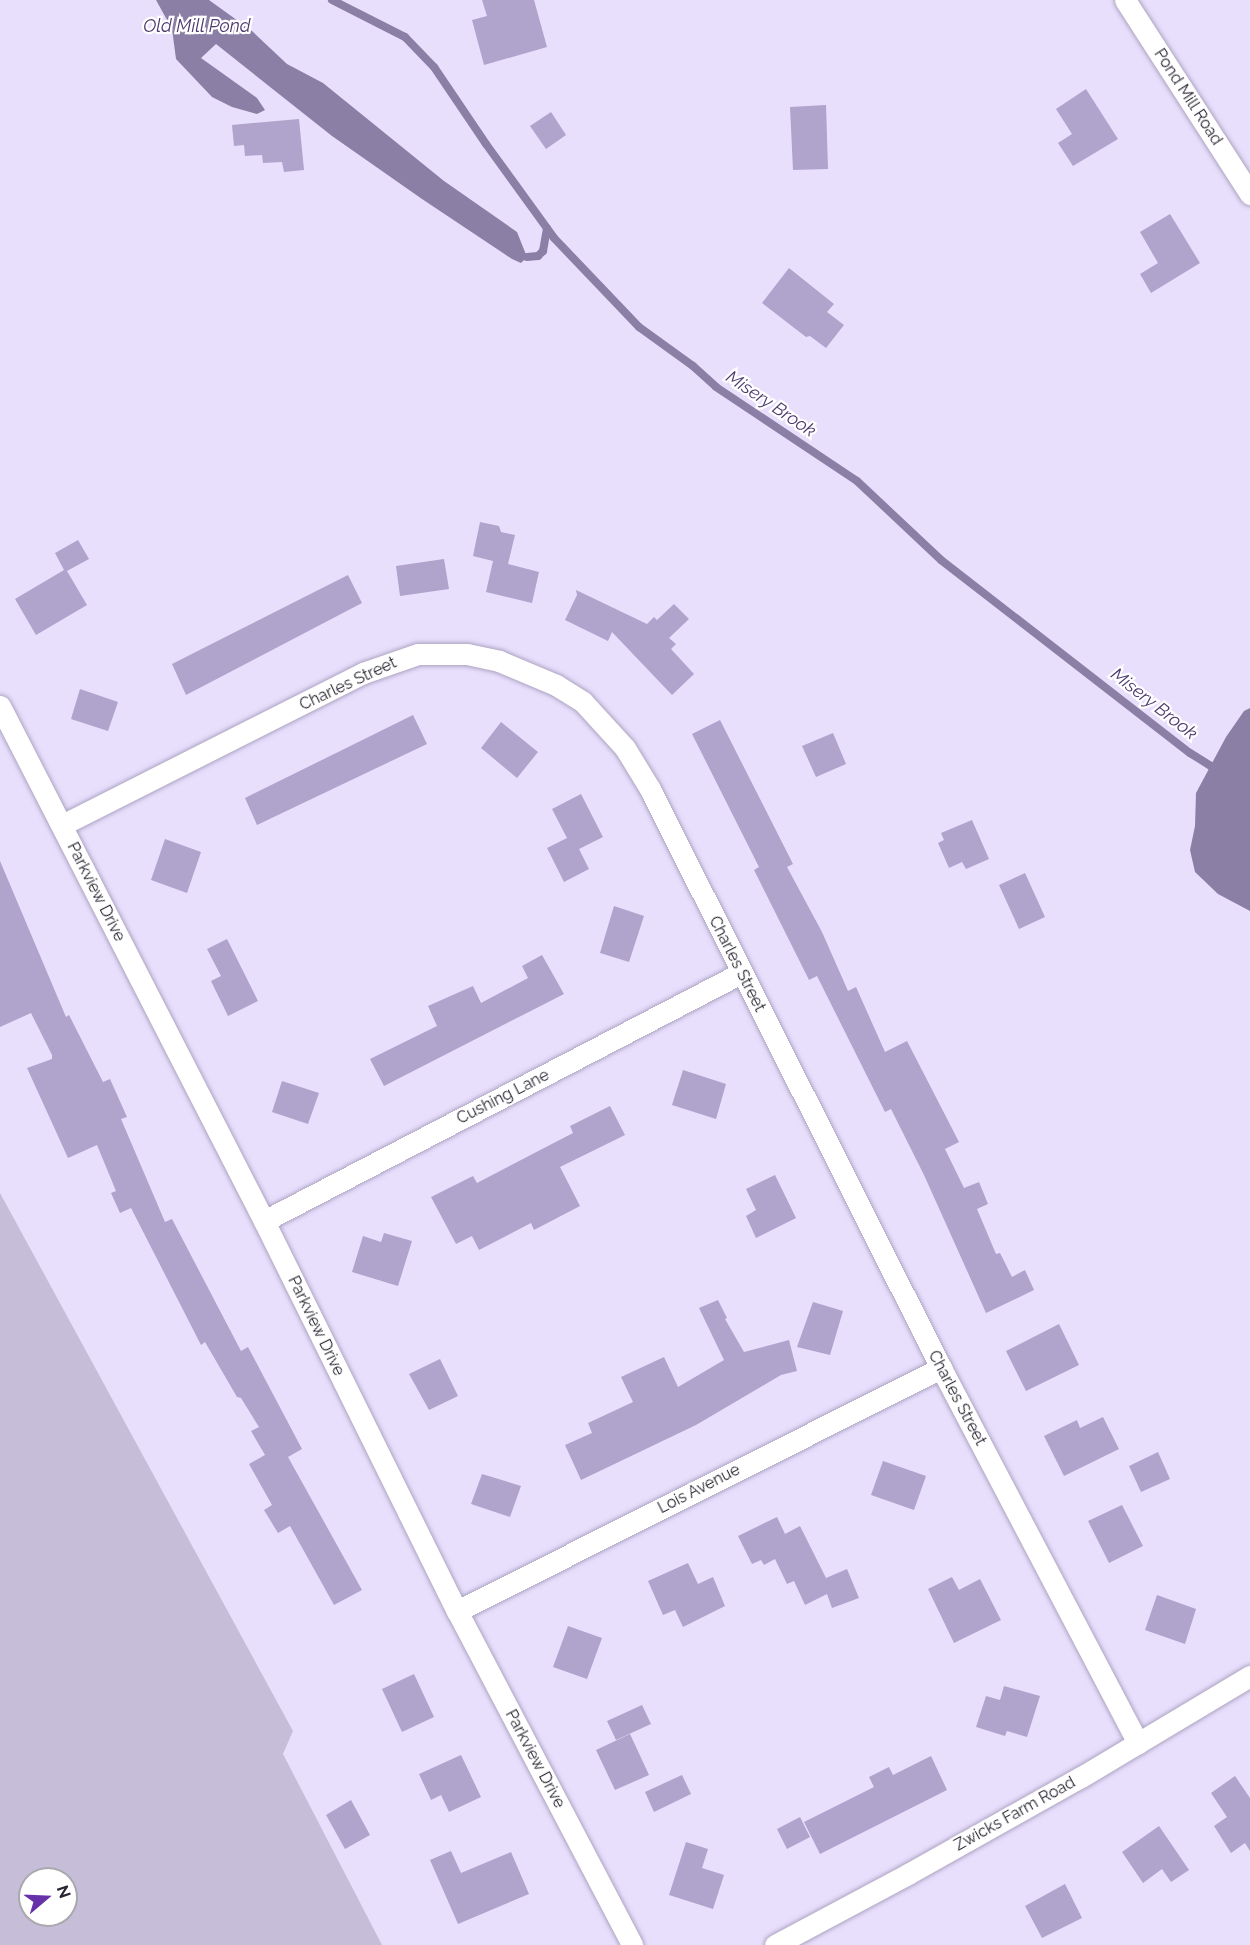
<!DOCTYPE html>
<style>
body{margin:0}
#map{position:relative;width:1250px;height:1945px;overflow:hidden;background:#e8dffd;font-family:Raleway,sans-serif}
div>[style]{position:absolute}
.green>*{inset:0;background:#c6bed9}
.water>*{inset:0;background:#8b7fa6}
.stream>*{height:8px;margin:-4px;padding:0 4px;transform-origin:4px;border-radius:4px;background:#8b7fa6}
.building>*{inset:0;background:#b0a3cc}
.roads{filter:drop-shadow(0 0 2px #ada4c1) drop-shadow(0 0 2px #ada4c1)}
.minor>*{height:21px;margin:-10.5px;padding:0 10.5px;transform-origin:10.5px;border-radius:10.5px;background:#fff}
span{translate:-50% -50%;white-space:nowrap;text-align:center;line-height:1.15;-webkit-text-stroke:4.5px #fff;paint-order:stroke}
.street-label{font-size:16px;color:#292531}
.water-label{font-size:18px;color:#4c396e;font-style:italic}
.north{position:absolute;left:18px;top:1867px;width:60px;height:60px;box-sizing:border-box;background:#fff;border:2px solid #a9a8ad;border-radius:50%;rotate:71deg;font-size:16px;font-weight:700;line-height:24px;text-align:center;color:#292531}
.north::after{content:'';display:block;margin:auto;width:21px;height:27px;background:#6632a9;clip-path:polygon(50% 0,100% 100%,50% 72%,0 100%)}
</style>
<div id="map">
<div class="green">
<div style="clip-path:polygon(evenodd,0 1193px,293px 1731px,283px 1754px,382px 1945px,0 1945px,0 1193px,30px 1879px,66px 1879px,66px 1915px,30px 1915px,30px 1879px)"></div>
</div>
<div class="water">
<div style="clip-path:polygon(156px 0,209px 0,252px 31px,287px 64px,323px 83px,444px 181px,517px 232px,527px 257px,521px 263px,512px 259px,422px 199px,332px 136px,216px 44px,201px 58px,257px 98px,265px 110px,257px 114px,232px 107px,212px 97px,176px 59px,172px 29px)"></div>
<div style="clip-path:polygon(1250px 708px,1250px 911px,1218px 894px,1195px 872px,1190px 850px,1195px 826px,1196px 793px,1226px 737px,1244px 711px)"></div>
</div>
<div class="stream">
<div style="left:332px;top:0;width:82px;rotate:26.9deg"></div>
<div style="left:405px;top:37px;width:42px;rotate:46deg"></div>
<div style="left:434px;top:67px;width:93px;rotate:56deg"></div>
<div style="left:486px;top:144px;width:116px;rotate:54.1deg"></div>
<div style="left:554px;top:238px;width:123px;rotate:46.3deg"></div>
<div style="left:639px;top:327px;width:67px;rotate:35.8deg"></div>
<div style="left:693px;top:366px;width:31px;rotate:42deg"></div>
<div style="left:716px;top:387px;width:169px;rotate:33.7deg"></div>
<div style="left:857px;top:481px;width:115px;rotate:43.2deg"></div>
<div style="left:941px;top:560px;width:315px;rotate:37.8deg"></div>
<div style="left:1190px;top:753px;width:25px;rotate:32deg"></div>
<div style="left:1211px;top:766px;width:9px;rotate:6deg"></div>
<div style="left:527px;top:257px;width:11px;rotate:-5deg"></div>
<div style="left:538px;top:256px;width:7px;rotate:-45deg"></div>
<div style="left:543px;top:251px;width:23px;rotate:-80deg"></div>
</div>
<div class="building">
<div style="clip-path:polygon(482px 0,534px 0,547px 47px,484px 65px,472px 20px,487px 16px)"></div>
<div style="clip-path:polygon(1086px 89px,1118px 139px,1073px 166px,1058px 143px,1072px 134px,1056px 109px)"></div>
<div style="clip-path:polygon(826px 105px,828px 169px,793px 170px,790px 107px)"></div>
<div style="clip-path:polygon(551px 112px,566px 135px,546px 149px,530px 126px)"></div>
<div style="clip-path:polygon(299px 119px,304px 170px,284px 172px,282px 162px,263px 163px,262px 155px,245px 156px,244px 145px,234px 146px,232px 125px)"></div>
<div style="clip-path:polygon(1170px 214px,1200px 263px,1151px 293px,1140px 274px,1158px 263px,1140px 232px)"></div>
<div style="clip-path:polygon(789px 268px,834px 304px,827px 312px,844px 325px,826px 348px,810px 336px,806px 337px,762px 303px)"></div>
<div style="clip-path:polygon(480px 522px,499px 526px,501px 532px,515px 535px,508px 564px,539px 572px,532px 603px,486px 592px,493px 561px,473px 556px)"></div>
<div style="clip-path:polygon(78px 540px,89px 559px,67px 571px,87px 605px,36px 635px,15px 599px,64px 570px,55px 553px)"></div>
<div style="clip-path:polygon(444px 559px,449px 589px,400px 596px,396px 566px)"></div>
<div style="clip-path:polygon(348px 575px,362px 603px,186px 695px,172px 664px)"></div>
<div style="clip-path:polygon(576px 590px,647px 624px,654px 617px,657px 620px,674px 604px,689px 619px,669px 638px,676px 644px,671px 649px,694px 674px,672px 695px,612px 632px,608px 641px,565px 620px,577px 595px)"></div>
<div style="clip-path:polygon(80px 689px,118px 702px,108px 731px,71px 719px)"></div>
<div style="clip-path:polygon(413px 715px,427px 744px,257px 825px,245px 798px)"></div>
<div style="clip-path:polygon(720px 720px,793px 864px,787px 867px,822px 932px,848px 991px,856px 987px,885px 1052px,907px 1041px,959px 1142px,945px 1149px,964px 1188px,979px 1182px,988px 1204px,977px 1209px,996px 1254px,1000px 1253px,1012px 1277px,1025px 1270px,1034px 1290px,986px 1313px,924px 1175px,891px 1109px,885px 1112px,817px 976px,809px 980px,754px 870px,759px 867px,692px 734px)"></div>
<div style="clip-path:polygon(501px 722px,538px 752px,517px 778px,481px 748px)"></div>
<div style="clip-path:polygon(833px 733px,846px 764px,816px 777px,802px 746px)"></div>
<div style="clip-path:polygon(581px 794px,603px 837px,579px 849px,589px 869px,564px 882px,547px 848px,567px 838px,552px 809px)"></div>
<div style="clip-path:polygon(972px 820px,989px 859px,966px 869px,962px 862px,949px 868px,938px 843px,944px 840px,941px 833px)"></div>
<div style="clip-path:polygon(165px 839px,201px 852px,187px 893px,151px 880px)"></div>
<div style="clip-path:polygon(0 861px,66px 1017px,69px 1015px,103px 1082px,110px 1079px,127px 1117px,121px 1119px,165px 1222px,172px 1219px,241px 1351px,248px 1347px,302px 1449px,288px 1457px,362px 1590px,334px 1605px,290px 1526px,278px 1533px,264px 1510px,272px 1505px,249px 1464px,265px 1455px,251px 1431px,259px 1427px,241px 1398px,237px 1397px,205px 1342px,201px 1345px,131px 1208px,120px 1213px,111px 1193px,116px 1191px,97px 1145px,68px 1158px,27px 1068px,52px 1059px,52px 1055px,31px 1013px,0 1027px)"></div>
<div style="clip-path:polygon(1025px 873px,1045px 917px,1019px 929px,999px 885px)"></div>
<div style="clip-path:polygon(614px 906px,644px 916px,629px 962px,600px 953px)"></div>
<div style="clip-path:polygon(227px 939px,258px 1001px,228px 1016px,211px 981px,221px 976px,207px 949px)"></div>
<div style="clip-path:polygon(542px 955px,564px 994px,384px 1086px,370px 1059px,437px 1026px,428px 1006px,473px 986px,481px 1003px,528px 978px,522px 966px)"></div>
<div style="clip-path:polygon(683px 1070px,726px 1084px,716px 1119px,672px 1105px)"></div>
<div style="clip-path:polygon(282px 1081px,319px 1093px,308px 1124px,272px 1112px)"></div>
<div style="clip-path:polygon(610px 1106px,625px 1135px,560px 1167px,580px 1206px,534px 1230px,531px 1223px,479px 1250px,472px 1236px,456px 1244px,431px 1197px,473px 1176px,477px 1183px,573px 1133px,570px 1126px)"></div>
<div style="clip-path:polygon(775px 1175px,796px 1218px,756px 1238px,746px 1216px,756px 1210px,746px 1189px)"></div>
<div style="clip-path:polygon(384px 1233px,412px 1241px,398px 1286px,352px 1272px,363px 1236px,381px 1242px)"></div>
<div style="clip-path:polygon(718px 1300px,727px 1318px,725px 1319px,744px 1352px,789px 1340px,797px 1371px,781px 1375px,696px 1425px,581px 1480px,565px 1445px,592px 1433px,588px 1423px,633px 1402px,621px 1377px,664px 1357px,678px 1387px,724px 1360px,699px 1308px)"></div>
<div style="clip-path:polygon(813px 1302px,843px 1311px,830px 1355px,797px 1347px)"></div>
<div style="clip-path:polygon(1059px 1324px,1079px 1365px,1026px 1391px,1006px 1351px)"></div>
<div style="clip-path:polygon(440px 1359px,458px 1396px,429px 1410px,409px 1374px)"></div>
<div style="clip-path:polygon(1103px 1417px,1119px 1449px,1064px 1476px,1044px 1436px,1077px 1420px,1080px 1428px)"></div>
<div style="clip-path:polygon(1158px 1452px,1170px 1479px,1141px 1492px,1129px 1466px)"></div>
<div style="clip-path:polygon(883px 1461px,926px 1476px,914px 1510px,871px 1495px)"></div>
<div style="clip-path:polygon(482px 1474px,521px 1486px,510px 1517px,471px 1504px)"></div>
<div style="clip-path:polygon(1122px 1505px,1143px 1546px,1109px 1563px,1088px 1521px)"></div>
<div style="clip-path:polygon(777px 1517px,785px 1534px,800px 1526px,826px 1578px,847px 1569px,859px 1598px,832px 1608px,827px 1594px,805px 1605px,794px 1581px,787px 1584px,775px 1559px,764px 1565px,761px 1560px,752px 1564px,738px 1536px)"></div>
<div style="clip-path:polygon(688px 1563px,698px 1584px,713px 1577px,725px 1606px,683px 1627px,675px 1610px,663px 1615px,648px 1581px)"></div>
<div style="clip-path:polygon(952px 1577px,959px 1590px,980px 1579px,1001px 1620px,954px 1643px,928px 1589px)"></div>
<div style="clip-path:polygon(1157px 1595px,1196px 1609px,1185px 1644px,1145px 1630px)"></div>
<div style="clip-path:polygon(568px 1626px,602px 1638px,587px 1679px,553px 1667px)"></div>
<div style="clip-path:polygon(414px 1674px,434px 1717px,402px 1732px,382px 1689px)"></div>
<div style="clip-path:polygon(1004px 1686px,1040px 1696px,1027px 1737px,1007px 1731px,1005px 1736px,976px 1727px,986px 1696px,1000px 1700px)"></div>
<div style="clip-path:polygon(642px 1705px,651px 1724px,616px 1740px,607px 1721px)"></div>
<div style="clip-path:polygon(630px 1734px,649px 1775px,615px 1790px,596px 1750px)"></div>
<div style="clip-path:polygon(461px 1755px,481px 1797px,449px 1812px,441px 1795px,431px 1800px,419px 1774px)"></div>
<div style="clip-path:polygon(931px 1756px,947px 1790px,820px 1854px,804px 1822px,874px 1787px,869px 1777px,889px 1767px,893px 1775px)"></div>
<div style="clip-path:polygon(682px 1775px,691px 1794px,654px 1812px,645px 1792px)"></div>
<div style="clip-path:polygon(1235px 1776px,1250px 1798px,1250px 1851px,1245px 1843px,1231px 1853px,1214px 1826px,1227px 1817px,1211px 1793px)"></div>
<div style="clip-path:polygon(351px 1800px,370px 1835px,345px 1849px,326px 1815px)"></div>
<div style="clip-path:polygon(800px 1817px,810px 1837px,787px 1849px,777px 1829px)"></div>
<div style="clip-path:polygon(1159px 1826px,1189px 1870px,1171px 1882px,1162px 1869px,1143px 1883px,1122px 1852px)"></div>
<div style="clip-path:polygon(686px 1842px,708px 1849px,702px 1868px,724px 1875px,713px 1909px,669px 1895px)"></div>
<div style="clip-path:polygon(451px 1851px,461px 1873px,511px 1852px,529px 1894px,458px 1924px,430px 1860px)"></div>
<div style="clip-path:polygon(1065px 1884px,1082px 1918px,1042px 1938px,1025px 1906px)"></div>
</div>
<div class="roads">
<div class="minor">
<div style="left:1125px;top:0;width:231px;rotate:57.2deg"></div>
<div style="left:0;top:706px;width:579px;rotate:62.86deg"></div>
<div style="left:264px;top:1221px;width:435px;rotate:63.7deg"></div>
<div style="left:457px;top:1611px;width:377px;rotate:62.3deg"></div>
<div style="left:62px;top:825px;width:337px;rotate:-26.8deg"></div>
<div style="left:363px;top:673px;width:58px;rotate:-19.1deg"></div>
<div style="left:418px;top:654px;width:49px"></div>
<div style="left:467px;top:654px;width:33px;rotate:12deg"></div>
<div style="left:499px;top:661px;width:62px;rotate:22.8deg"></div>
<div style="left:556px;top:685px;width:32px;rotate:32deg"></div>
<div style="left:583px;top:702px;width:62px;rotate:47.6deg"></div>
<div style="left:625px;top:748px;width:48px;rotate:58.6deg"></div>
<div style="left:650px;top:789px;width:648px;rotate:63.32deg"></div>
<div style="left:941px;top:1368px;width:424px;rotate:62.3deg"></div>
<div style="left:264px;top:1221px;width:538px;rotate:-27.47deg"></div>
<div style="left:457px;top:1611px;width:542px;rotate:-26.66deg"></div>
<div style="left:775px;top:1945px;width:151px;rotate:-28.1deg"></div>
<div style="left:908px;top:1874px;width:198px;rotate:-29.3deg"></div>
<div style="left:1081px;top:1777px;width:197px;rotate:-30.9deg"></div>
</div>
</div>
<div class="street-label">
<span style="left:1188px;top:97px;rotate:57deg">Pond Mill Road</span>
<span style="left:348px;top:684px;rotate:-25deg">Charles Street</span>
<span style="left:96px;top:892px;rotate:63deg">Parkview Drive</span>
<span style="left:737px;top:964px;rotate:63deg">Charles Street</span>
<span style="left:503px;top:1097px;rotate:-27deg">Cushing Lane</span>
<span style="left:316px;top:1326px;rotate:64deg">Parkview Drive</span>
<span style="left:957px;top:1398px;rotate:62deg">Charles Street</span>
<span style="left:699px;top:1489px;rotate:-27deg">Lois Avenue</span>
<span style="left:535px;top:1759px;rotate:62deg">Parkview Drive</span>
<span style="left:1015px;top:1814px;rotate:-29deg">Zwicks Farm Road</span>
</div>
<div class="water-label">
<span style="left:197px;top:26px">Old Mill Pond</span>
<span style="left:771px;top:404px;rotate:34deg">Misery Brook</span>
<span style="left:1154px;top:704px;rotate:38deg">Misery Brook</span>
</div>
<div class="north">N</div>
</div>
